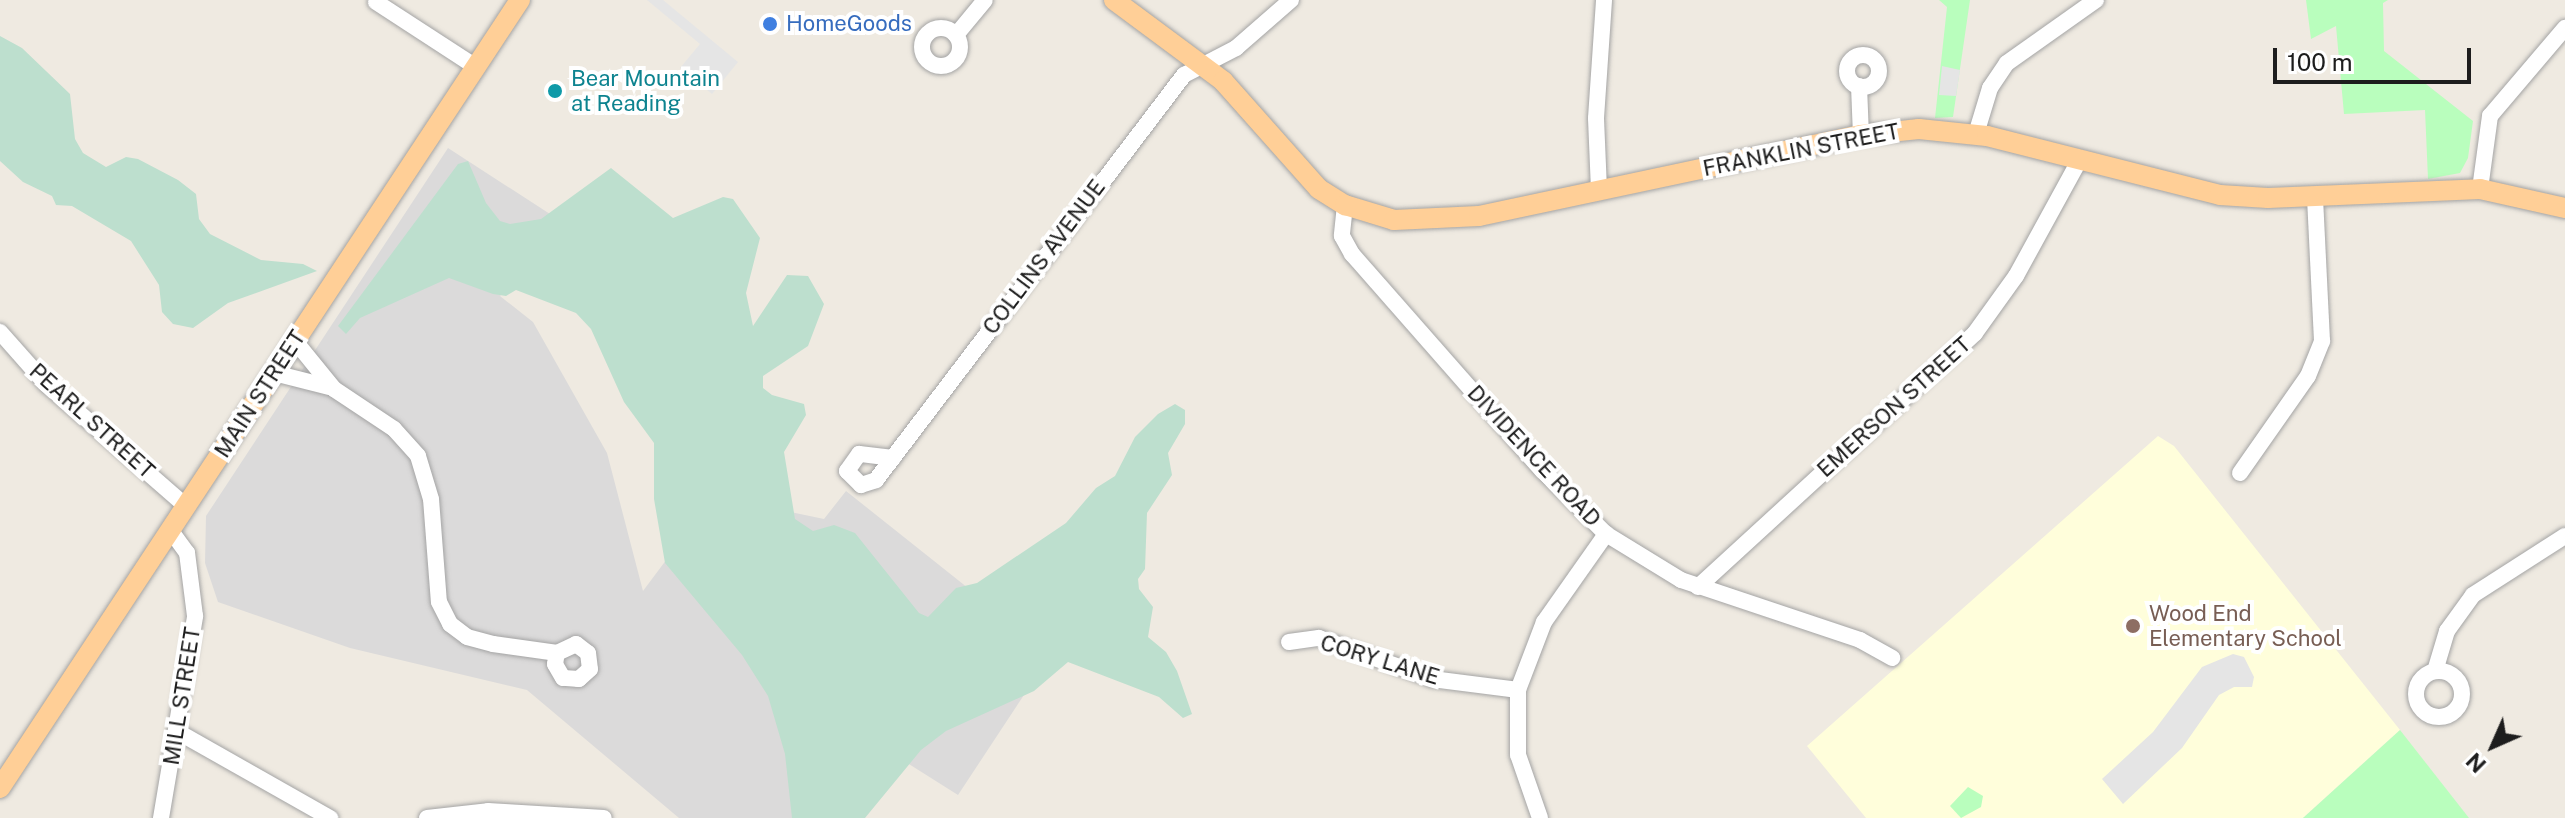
<!DOCTYPE html>
<style>
body{margin:0}
#map{position:relative;width:2565px;height:818px;overflow:hidden;background:#efeae1;font-family:"Public Sans",sans-serif}
div>[style]{position:absolute}
.residential>*{inset:0;background:#dbdada}
.education>*{inset:0;background:#fffedb}
.wetland>*{inset:0;background:#bddfce}
.park>*{inset:0;background:#b9febd}
.parking>*{inset:0;background:#e5e5e5}
.roads{filter:drop-shadow(0 0 2px #a4a4a4) drop-shadow(0 0 2px #a4a4a4)}
.minor>*{height:16px;margin:-8px;padding:0 8px;transform-origin:8px;border-radius:8px;background:#fff}
.minor>.ring{margin:-8px;padding:0;box-sizing:content-box;background:none;border:16px solid #fff;border-radius:50%}
.major>*{height:20px;margin:-10px;padding:0 10px;transform-origin:10px;border-radius:10px;background:#ffcf97}
.dots>*{width:22px;height:22px;translate:-50% -50%;box-sizing:border-box;border:4px solid #fff;border-radius:50%}
span{translate:-50% -50%;white-space:nowrap;text-align:center;line-height:1.15;-webkit-text-stroke:8px #fff;paint-order:stroke}
.shop-label{font-size:22px;color:#366cbe}
.left{translate:0 -50%;text-align:left}
.culture-label{font-size:22px;color:#0d838f}
.street-label{font-size:22px;color:#1d1d1d}
.education-label{font-size:22px;color:#785e54}
.north{position:absolute;left:2453px;top:706px;width:80px;height:80px;-webkit-text-stroke:6px #fff;paint-order:stroke;rotate:225deg;font-size:22px;font-weight:700;line-height:32px;text-align:center;color:#1d1d1d}
.north::after{content:'';display:block;margin:auto;width:28px;height:36px;background:#1d1d1d;clip-path:polygon(50% 0,100% 100%,50% 72%,0 100%)}
.scale{position:absolute;left:2273px;top:48px;width:198px;height:36px;box-sizing:border-box;border:4px solid #1d1d1d;border-top:0;padding-left:10px;font-size:24px;line-height:28px;white-space:nowrap;color:#1d1d1d;-webkit-text-stroke:6px #fff;paint-order:stroke}
</style>
<div id="map">
<div class="residential">
<div style="clip-path:polygon(448px 148px,570px 227px,545px 241px,500px 296px,533px 322px,607px 453px,643px 591px,714px 496px,824px 519px,846px 491px,1051px 654px,958px 795px,874px 742px,810px 818px,679px 818px,527px 690px,350px 648px,218px 602px,205px 563px,206px 516px)"></div>
</div>
<div class="education">
<div style="clip-path:polygon(2158px 436px,2174px 446px,2400px 730px,2303px 818px,1866px 818px,1807px 746px)"></div>
</div>
<div class="wetland">
<div style="clip-path:polygon(0 36px,22px 48px,70px 94px,75px 139px,83px 153px,106px 167px,126px 157px,138px 159px,178px 180px,196px 194px,199px 219px,210px 234px,261px 260px,303px 264px,317px 271px,228px 303px,193px 328px,173px 324px,162px 312px,159px 285px,131px 241px,72px 206px,56px 205px,52px 196px,23px 182px,0 161px)"></div>
<div style="clip-path:polygon(468px 161px,486px 203px,500px 221px,510px 224px,541px 219px,611px 168px,673px 218px,723px 197px,733px 199px,760px 238px,746px 293px,753px 326px,787px 275px,808px 276px,824px 304px,808px 346px,763px 376px,763px 388px,772px 395px,804px 404px,806px 415px,784px 452px,795px 519px,813px 531px,834px 525px,855px 533px,919px 613px,928px 617px,956px 588px,977px 583px,1066px 523px,1096px 488px,1115px 476px,1135px 437px,1158px 414px,1175px 404px,1185px 410px,1185px 424px,1168px 453px,1172px 475px,1147px 513px,1145px 569px,1138px 579px,1139px 589px,1153px 607px,1148px 637px,1166px 652px,1177px 671px,1192px 714px,1183px 718px,1159px 697px,1068px 662px,1034px 691px,946px 731px,921px 750px,865px 818px,792px 818px,785px 754px,768px 696px,742px 655px,665px 563px,654px 499px,654px 443px,624px 402px,591px 329px,576px 313px,516px 290px,506px 296px,493px 294px,449px 278px,360px 318px,346px 334px,338px 326px,458px 164px)"></div>
</div>
<div class="park">
<div style="clip-path:polygon(1939px 0,1970px 0,1953px 117px,1935px 118px,1947px 7px)"></div>
<div style="clip-path:polygon(2306px 0,2388px 0,2383px 3px,2384px 51px,2473px 121px,2468px 158px,2460px 173px,2428px 179px,2425px 110px,2344px 114px,2336px 26px,2311px 39px)"></div>
<div style="clip-path:polygon(2400px 730px,2469px 818px,2303px 818px)"></div>
<div style="clip-path:polygon(1968px 787px,1983px 796px,1981px 807px,1961px 818px,1950px 806px)"></div>
</div>
<div class="parking">
<div style="clip-path:polygon(647px 0,663px 0,738px 62px,712px 94px,680px 68px,700px 44px)"></div>
<div style="clip-path:polygon(1942px 66px,1960px 70px,1956px 96px,1939px 95px)"></div>
<div style="clip-path:polygon(2233px 654px,2244px 657px,2254px 677px,2252px 687px,2234px 687px,2219px 695px,2182px 748px,2123px 804px,2102px 779px,2153px 732px,2202px 667px)"></div>
</div>
<div class="roads">
<div class="minor">
<div style="left:376px;top:2px;width:119px;rotate:33deg"></div>
<div class="ring" style="left:922px;top:28px;width:22px;height:22px"></div>
<div style="left:956px;top:35px;width:45px;rotate:-50.4deg"></div>
<div class="ring" style="left:1847px;top:55px;width:16px;height:16px"></div>
<div style="left:1859px;top:86px;width:49px;rotate:87.7deg"></div>
<div style="left:1976px;top:134px;width:48px;rotate:-73.1deg"></div>
<div style="left:1990px;top:88px;width:30px;rotate:-56deg"></div>
<div style="left:2007px;top:63px;width:109px;rotate:-35.3deg"></div>
<div style="left:2480px;top:189px;width:74px;rotate:-82.2deg"></div>
<div style="left:2490px;top:116px;width:116px;rotate:-49.6deg"></div>
<div style="left:1599px;top:190px;width:72px;rotate:-92.4deg"></div>
<div style="left:1596px;top:118px;width:118px;rotate:-86.1deg"></div>
<div style="left:1345px;top:205px;width:31px;rotate:96deg"></div>
<div style="left:1342px;top:236px;width:21px;rotate:61deg"></div>
<div style="left:1352px;top:254px;width:288px;rotate:48.7deg"></div>
<div style="left:1542px;top:470px;width:91px;rotate:45deg"></div>
<div style="left:1606px;top:534px;width:88px;rotate:31.5deg"></div>
<div style="left:1681px;top:580px;width:189px;rotate:18.5deg"></div>
<div style="left:1860px;top:640px;width:37px;rotate:29deg"></div>
<div style="left:0;top:332px;width:69px;rotate:48.5deg"></div>
<div style="left:46px;top:384px;width:187px;rotate:41.1deg"></div>
<div style="left:295px;top:341px;width:62px;rotate:50.9deg"></div>
<div style="left:334px;top:389px;width:72px;rotate:33.7deg"></div>
<div style="left:394px;top:429px;width:36px;rotate:48deg"></div>
<div style="left:418px;top:456px;width:45px;rotate:73.2deg"></div>
<div style="left:431px;top:499px;width:103px;rotate:85.6deg"></div>
<div style="left:439px;top:602px;width:25px;rotate:63deg"></div>
<div style="left:450px;top:624px;width:21px;rotate:37deg"></div>
<div style="left:467px;top:637px;width:27px;rotate:15deg"></div>
<div style="left:493px;top:644px;width:65px;rotate:8deg"></div>
<div style="left:557px;top:653px;width:21px;rotate:-25deg"></div>
<div style="left:576px;top:644px;width:15px;rotate:37deg"></div>
<div style="left:588px;top:653px;width:16px;rotate:83deg"></div>
<div style="left:590px;top:669px;width:15px;rotate:138deg"></div>
<div style="left:579px;top:679px;width:16px;rotate:-176deg"></div>
<div style="left:563px;top:678px;width:16px;rotate:-120deg"></div>
<div style="left:555px;top:664px;width:11px;rotate:-80deg"></div>
<div style="left:274px;top:373px;width:57px;rotate:14.3deg"></div>
<div style="left:893px;top:458px;width:34px;rotate:-173deg"></div>
<div style="left:859px;top:454px;width:21px;rotate:125deg"></div>
<div style="left:847px;top:471px;width:20px;rotate:45deg"></div>
<div style="left:861px;top:485px;width:16px;rotate:-18deg"></div>
<div style="left:876px;top:480px;width:509px;rotate:-52.75deg"></div>
<div style="left:1184px;top:75px;width:59px;rotate:-27.4deg"></div>
<div style="left:1236px;top:48px;width:73px;rotate:-41.1deg"></div>
<div style="left:2240px;top:473px;width:118px;rotate:-55deg"></div>
<div style="left:2308px;top:376px;width:38px;rotate:-68deg"></div>
<div style="left:2322px;top:341px;width:144px;rotate:-92.8deg"></div>
<div style="left:1698px;top:587px;width:376px;rotate:-42.5deg"></div>
<div style="left:1975px;top:333px;width:70px;rotate:-54.3deg"></div>
<div style="left:2016px;top:276px;width:133px;rotate:-61.3deg"></div>
<div style="left:1289px;top:642px;width:30px;rotate:-8deg"></div>
<div style="left:1319px;top:638px;width:120px;rotate:19.9deg"></div>
<div style="left:1432px;top:679px;width:87px;rotate:7.3deg"></div>
<div class="ring" style="left:2416px;top:671px;width:30px;height:30px"></div>
<div style="left:2435px;top:671px;width:42px;rotate:-73.3deg"></div>
<div style="left:2447px;top:631px;width:44px;rotate:-54.2deg"></div>
<div style="left:2473px;top:595px;width:109px;rotate:-32.7deg"></div>
<div style="left:178px;top:732px;width:175px;rotate:29.5deg"></div>
<div style="left:161px;top:818px;width:205px;rotate:-80.4deg"></div>
<div style="left:195px;top:616px;width:64px;rotate:-97.2deg"></div>
<div style="left:187px;top:553px;width:27px;rotate:-126deg"></div>
<div style="left:427px;top:818px;width:61px;rotate:-6.5deg"></div>
<div style="left:488px;top:811px;width:116px;rotate:3.5deg"></div>
<div style="left:1540px;top:818px;width:67px;rotate:-109.2deg"></div>
<div style="left:1518px;top:755px;width:65px;rotate:-90deg"></div>
<div style="left:1518px;top:690px;width:73px;rotate:-69.1deg"></div>
<div style="left:1544px;top:622px;width:108px;rotate:-54.8deg"></div>
</div>
<div class="major">
<div style="left:1114px;top:0;width:136px;rotate:36.6deg"></div>
<div style="left:1223px;top:81px;width:144px;rotate:48.4deg"></div>
<div style="left:1319px;top:189px;width:31px;rotate:32deg"></div>
<div style="left:1345px;top:205px;width:51px;rotate:17deg"></div>
<div style="left:1394px;top:220px;width:85px;rotate:-2.7deg"></div>
<div style="left:1479px;top:216px;width:390px;rotate:-12deg"></div>
<div style="left:1861px;top:135px;width:58px;rotate:-5.9deg"></div>
<div style="left:1919px;top:129px;width:68px;rotate:5.9deg"></div>
<div style="left:1987px;top:136px;width:240px;rotate:14.2deg"></div>
<div style="left:2220px;top:195px;width:48px;rotate:3.6deg"></div>
<div style="left:2268px;top:198px;width:212px;rotate:-2.4deg"></div>
<div style="left:2480px;top:189px;width:87px;rotate:12.6deg"></div>
<div style="left:0;top:788px;width:944px;rotate:-56.58deg"></div>
</div>
</div>
<div class="dots">
<div style="left:770px;top:24px;background:#3f7fe0"></div>
<div style="left:555px;top:91px;background:#0f9aa8"></div>
<div style="left:2133px;top:626px;background:#8d6e63"></div>
</div>
<div class="shop-label">
<span class="left" style="left:786px;top:24px">HomeGoods</span>
</div>
<div class="culture-label">
<span class="left" style="left:571px;top:91px">Bear Mountain<br>at Reading</span>
</div>
<div class="street-label">
<span style="left:1801px;top:150px;rotate:-11deg">FRANKLIN STREET</span>
<span style="left:1044px;top:257px;rotate:-53deg">COLLINS AVENUE</span>
<span style="left:260px;top:394px;rotate:-57deg">MAIN STREET</span>
<span style="left:1894px;top:407px;rotate:-42deg">EMERSON STREET</span>
<span style="left:92px;top:421px;rotate:42deg">PEARL STREET</span>
<span style="left:1534px;top:456px;rotate:47deg">DIVIDENCE ROAD</span>
<span style="left:1380px;top:660px;rotate:17deg">CORY LANE</span>
<span style="left:182px;top:696px;rotate:-81deg">MILL STREET</span>
</div>
<div class="education-label">
<span class="left" style="left:2149px;top:626px">Wood End<br>Elementary School</span>
</div>
<div class="north">N</div>
<div class="scale">100 m</div>
</div>
